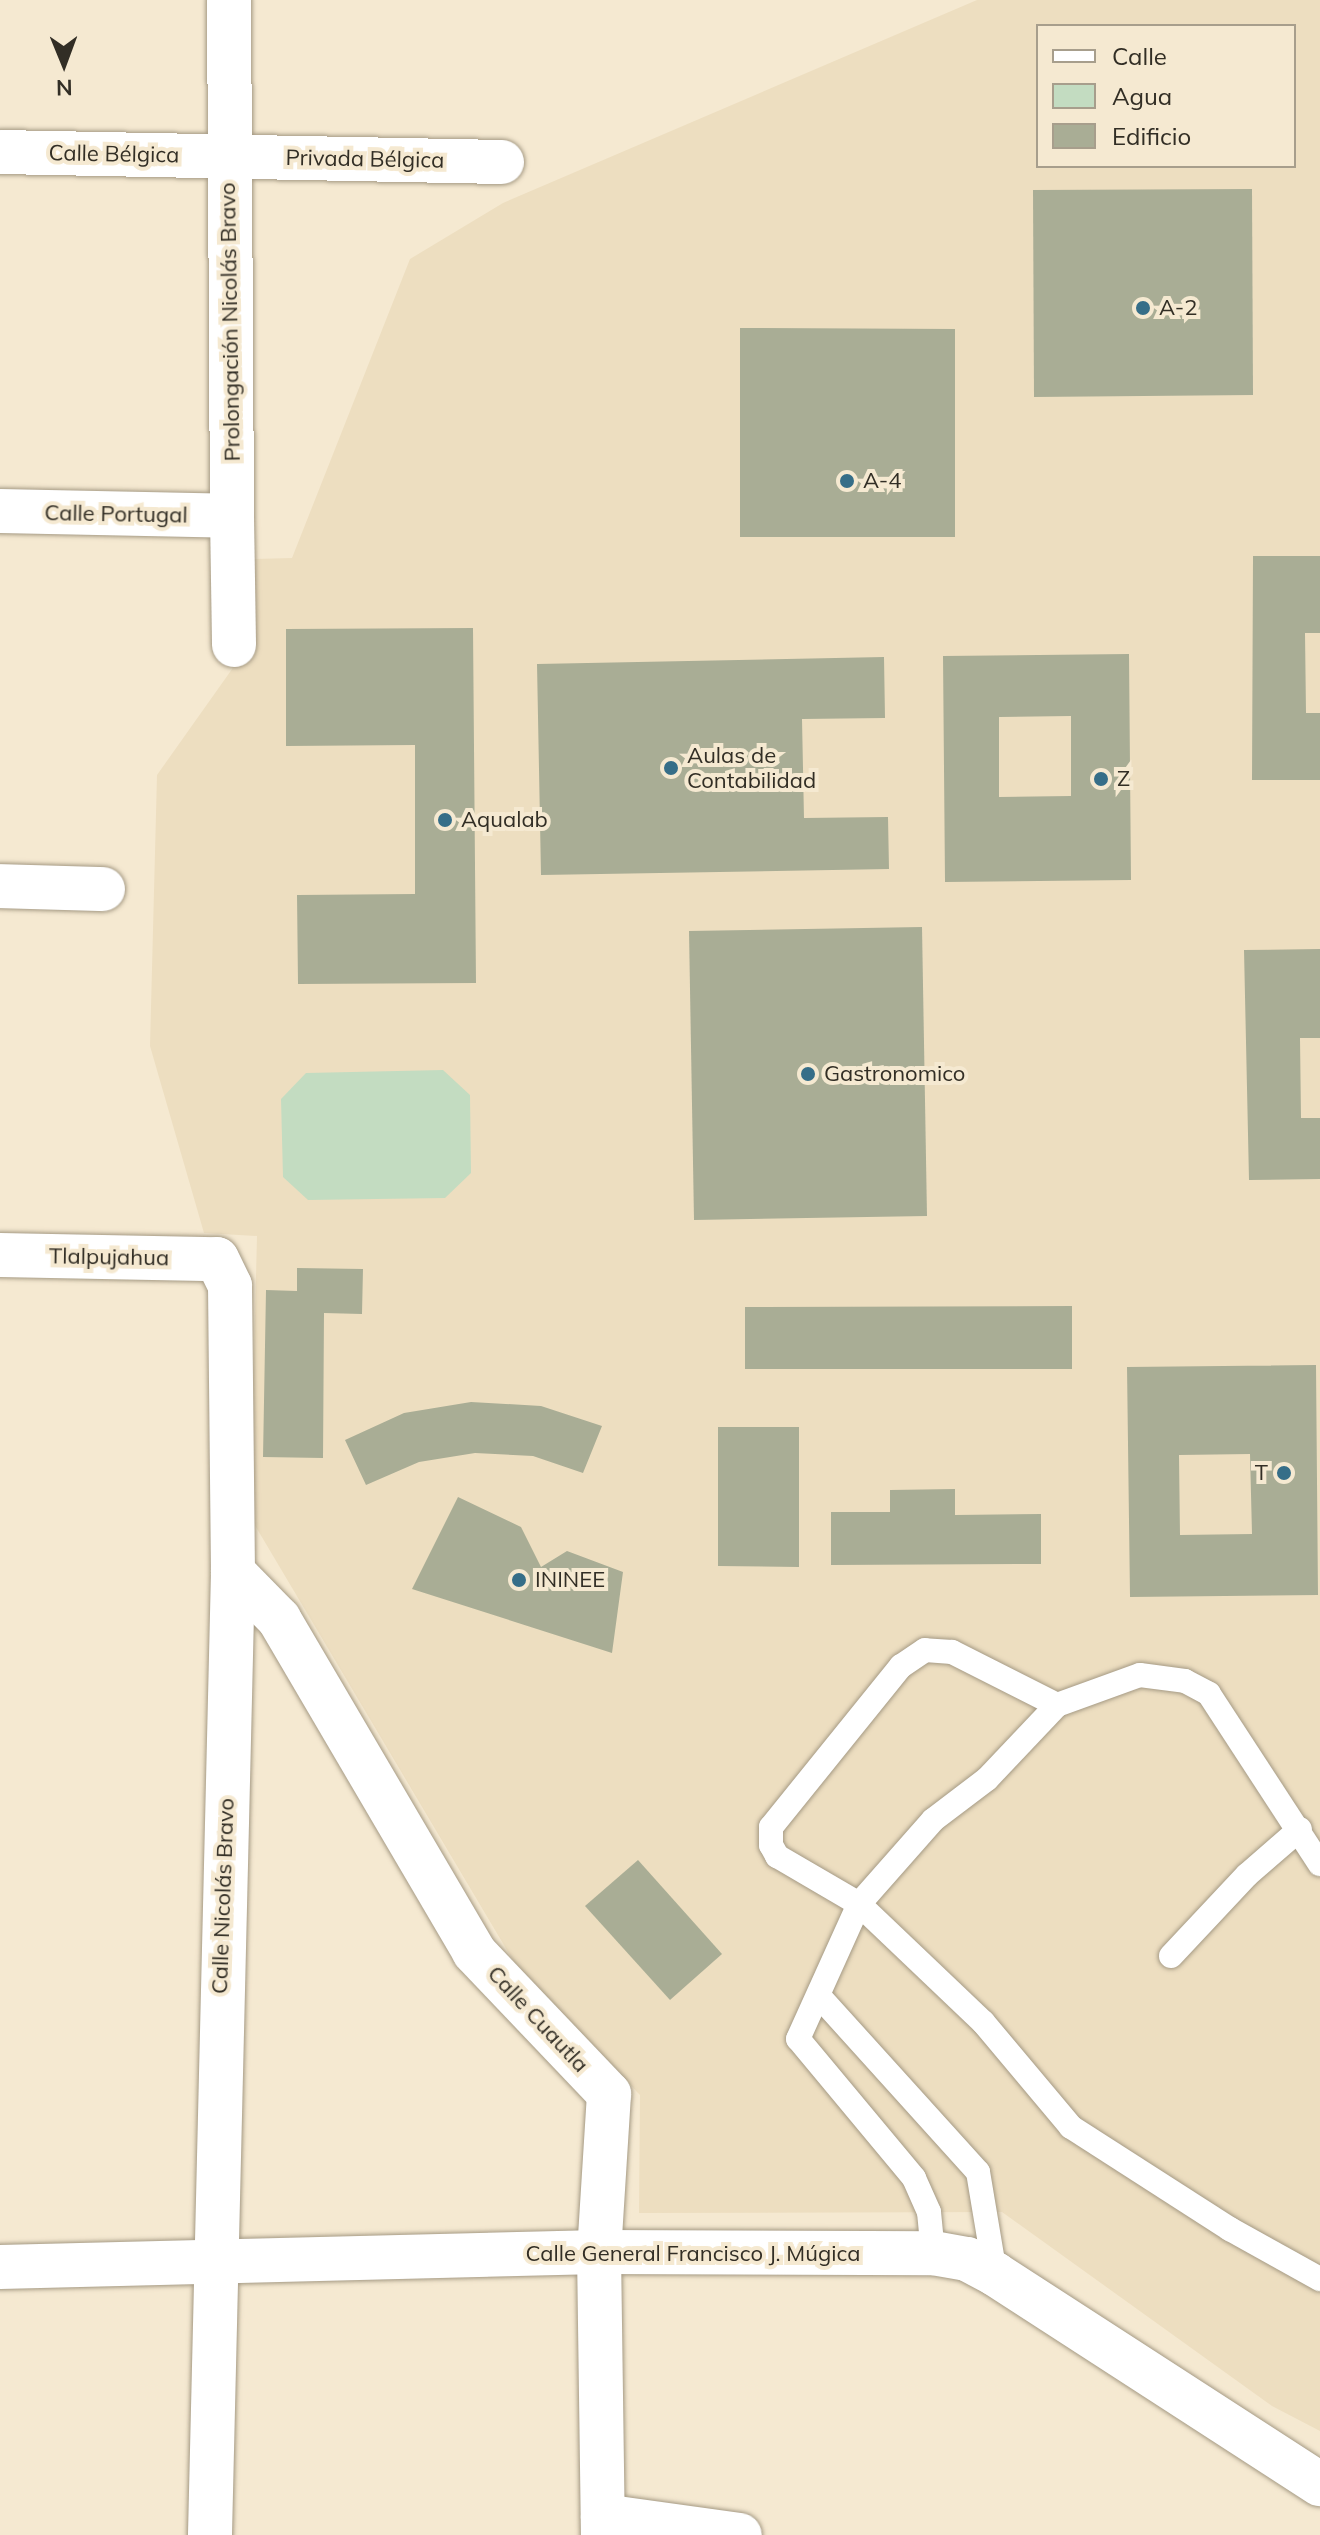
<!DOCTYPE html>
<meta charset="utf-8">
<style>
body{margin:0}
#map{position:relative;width:1320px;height:2535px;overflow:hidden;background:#f5e9d1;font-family:Mulish,sans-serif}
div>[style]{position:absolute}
.built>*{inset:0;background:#eddec0}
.water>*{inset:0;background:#c3dcc1}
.building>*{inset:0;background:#a9ad95}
.roads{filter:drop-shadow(0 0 2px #a59a84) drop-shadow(0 0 2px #a59a84)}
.lane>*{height:24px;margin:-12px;padding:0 12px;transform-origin:12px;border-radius:12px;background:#fff}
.street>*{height:44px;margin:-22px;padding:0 22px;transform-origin:22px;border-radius:22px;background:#fff}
.secondary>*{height:44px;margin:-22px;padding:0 22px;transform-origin:22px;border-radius:22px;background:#fff}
.dots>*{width:22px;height:22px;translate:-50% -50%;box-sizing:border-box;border:4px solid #f5e9d1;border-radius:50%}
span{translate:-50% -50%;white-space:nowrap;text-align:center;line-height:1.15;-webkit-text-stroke:8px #f5e9d1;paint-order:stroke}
.street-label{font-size:22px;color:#322e25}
.poi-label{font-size:22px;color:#322e25}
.left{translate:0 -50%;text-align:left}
.right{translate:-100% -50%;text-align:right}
.legend{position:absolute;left:1036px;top:24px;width:260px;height:144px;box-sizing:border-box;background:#f5e9d1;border:2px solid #a79e8c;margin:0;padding:10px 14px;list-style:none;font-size:24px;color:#322e25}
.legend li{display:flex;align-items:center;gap:16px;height:40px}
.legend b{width:40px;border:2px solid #a79e8c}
.north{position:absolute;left:24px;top:24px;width:80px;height:80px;-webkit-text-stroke:6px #f5e9d1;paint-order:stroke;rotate:179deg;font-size:22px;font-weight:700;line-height:32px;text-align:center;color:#322e25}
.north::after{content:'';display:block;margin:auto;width:28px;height:36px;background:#322e25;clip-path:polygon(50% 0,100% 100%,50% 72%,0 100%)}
</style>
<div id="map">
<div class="built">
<div style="clip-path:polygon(evenodd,977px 0,1320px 0,1320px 2431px,1272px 2406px,1002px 2212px,639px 2213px,640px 2095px,520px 1972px,250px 1517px,257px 1236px,204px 1233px,150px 1046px,157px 775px,247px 648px,250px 559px,292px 558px,410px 259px,503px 203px,977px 0,1038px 26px,1294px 26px,1294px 166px,1038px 166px,1038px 26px)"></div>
</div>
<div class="water">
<div style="clip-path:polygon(443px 1070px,470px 1095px,471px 1173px,445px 1198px,308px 1200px,283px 1177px,281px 1099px,306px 1073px)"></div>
</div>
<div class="building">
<div style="clip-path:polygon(1252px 189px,1253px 395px,1034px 397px,1033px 190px)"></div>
<div style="clip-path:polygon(740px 328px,955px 329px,955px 537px,740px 537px)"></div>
<div style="clip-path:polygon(1253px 556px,1320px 556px,1320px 633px,1305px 633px,1306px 713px,1320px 713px,1320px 780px,1252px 780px)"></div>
<div style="clip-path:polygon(473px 628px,476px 983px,298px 984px,297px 895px,415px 894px,415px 745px,286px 746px,286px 629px)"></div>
<div style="clip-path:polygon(evenodd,1129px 654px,1131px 880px,945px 882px,943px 656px,1129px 654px,1071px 716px,1071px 796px,999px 797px,999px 717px,1071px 716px)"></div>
<div style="clip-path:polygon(884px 657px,885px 718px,802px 719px,804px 818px,888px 817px,889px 869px,541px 875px,537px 664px)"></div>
<div style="clip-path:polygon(922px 927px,927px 1216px,694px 1220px,689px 931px)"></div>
<div style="clip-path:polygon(1320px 949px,1320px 1038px,1300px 1038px,1301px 1118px,1320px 1118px,1320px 1179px,1249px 1180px,1244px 950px)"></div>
<div style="clip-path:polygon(297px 1268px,363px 1269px,362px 1314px,324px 1313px,323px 1458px,263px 1457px,266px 1290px,297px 1291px)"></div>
<div style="clip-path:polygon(1072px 1306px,1072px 1369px,745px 1369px,745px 1307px)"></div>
<div style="clip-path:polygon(evenodd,1316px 1365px,1318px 1595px,1130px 1597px,1127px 1367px,1316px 1365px,1250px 1454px,1252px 1534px,1180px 1535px,1179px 1455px,1250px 1454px)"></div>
<div style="clip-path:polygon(471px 1402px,541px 1406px,602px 1426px,583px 1473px,533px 1456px,475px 1453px,419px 1462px,366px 1485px,345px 1440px,404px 1413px)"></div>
<div style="clip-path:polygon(718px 1427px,799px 1427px,799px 1567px,718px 1566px)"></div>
<div style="clip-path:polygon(955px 1489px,955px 1515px,1041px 1514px,1041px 1564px,831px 1565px,831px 1512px,890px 1512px,890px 1490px)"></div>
<div style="clip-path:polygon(458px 1497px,521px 1527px,541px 1567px,567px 1551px,623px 1572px,612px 1653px,412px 1589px)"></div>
<div style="clip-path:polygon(638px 1860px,722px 1954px,670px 2000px,585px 1906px)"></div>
</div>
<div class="roads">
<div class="lane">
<div style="left:1057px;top:1705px;width:118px;rotate:-153.2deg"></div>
<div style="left:952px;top:1652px;width:27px;rotate:-176deg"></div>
<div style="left:925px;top:1650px;width:29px;rotate:146deg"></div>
<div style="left:901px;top:1666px;width:207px;rotate:128.9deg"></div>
<div style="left:771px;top:1827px;width:18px;rotate:90deg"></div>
<div style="left:771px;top:1845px;width:13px;rotate:61deg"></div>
<div style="left:777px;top:1856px;width:95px;rotate:30.3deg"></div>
<div style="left:859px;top:1904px;width:171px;rotate:43.6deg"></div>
<div style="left:983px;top:2022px;width:137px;rotate:50deg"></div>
<div style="left:1071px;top:2127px;width:189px;rotate:32.7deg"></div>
<div style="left:1230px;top:2229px;width:103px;rotate:29.1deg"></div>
<div style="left:1171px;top:1956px;width:111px;rotate:-46.8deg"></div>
<div style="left:1247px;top:1875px;width:70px;rotate:-41deg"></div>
<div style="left:819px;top:1996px;width:237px;rotate:47.9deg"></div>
<div style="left:978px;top:2172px;width:103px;rotate:80.5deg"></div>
<div style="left:933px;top:2253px;width:41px;rotate:-95.6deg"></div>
<div style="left:929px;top:2212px;width:37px;rotate:-114deg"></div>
<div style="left:914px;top:2178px;width:181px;rotate:-129.8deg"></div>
<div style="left:798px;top:2039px;width:148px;rotate:-65.7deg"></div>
<div style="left:859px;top:1904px;width:112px;rotate:-48.6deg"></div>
<div style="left:933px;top:1820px;width:68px;rotate:-37.2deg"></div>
<div style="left:987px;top:1779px;width:102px;rotate:-46.6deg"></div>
<div style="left:1057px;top:1705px;width:88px;rotate:-19.9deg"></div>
<div style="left:1140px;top:1675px;width:45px;rotate:7.6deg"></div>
<div style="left:1185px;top:1681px;width:27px;rotate:28deg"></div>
<div style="left:1209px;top:1694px;width:203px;rotate:56.9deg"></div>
</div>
<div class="street">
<div style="left:0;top:152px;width:502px;rotate:1.14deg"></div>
<div style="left:232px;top:516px;width:129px;rotate:89.1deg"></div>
<div style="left:0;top:886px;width:103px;rotate:1.7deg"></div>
</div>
<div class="secondary">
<div style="left:0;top:511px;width:232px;rotate:1.2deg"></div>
<div style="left:232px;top:516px;width:516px;rotate:-90.33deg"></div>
<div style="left:0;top:1255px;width:217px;rotate:1.1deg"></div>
<div style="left:217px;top:1259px;width:30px;rotate:64deg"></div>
<div style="left:230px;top:1286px;width:286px;rotate:89.4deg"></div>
<div style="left:233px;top:1572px;width:963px;rotate:91.37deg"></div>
<div style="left:233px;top:1572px;width:66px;rotate:45.6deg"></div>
<div style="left:279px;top:1619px;width:386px;rotate:59.6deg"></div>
<div style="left:474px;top:1952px;width:196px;rotate:46.4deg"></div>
<div style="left:609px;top:2094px;width:158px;rotate:93.6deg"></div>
<div style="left:599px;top:2252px;width:283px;rotate:89.2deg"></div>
<div style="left:0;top:2267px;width:599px;rotate:-1.43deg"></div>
<div style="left:599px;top:2252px;width:334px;rotate:0.2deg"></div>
<div style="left:933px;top:2253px;width:35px;rotate:10deg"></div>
<div style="left:967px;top:2259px;width:32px;rotate:28deg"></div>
<div style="left:995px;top:2274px;width:387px;rotate:32.9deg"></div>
<div style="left:603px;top:2516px;width:138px;rotate:7.9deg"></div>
</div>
</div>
<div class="dots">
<div style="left:1143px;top:308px;background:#366e88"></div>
<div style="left:847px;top:481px;background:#366e88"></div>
<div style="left:671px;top:768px;background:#366e88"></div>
<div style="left:1101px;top:779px;background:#366e88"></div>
<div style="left:445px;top:820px;background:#366e88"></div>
<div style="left:808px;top:1074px;background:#366e88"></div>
<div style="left:1284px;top:1473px;background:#366e88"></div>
<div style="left:519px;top:1580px;background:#366e88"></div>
</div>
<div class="street-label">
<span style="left:114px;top:154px;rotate:1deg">Calle Bélgica</span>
<span style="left:365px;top:159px;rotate:1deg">Privada Bélgica</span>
<span style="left:230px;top:322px;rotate:-91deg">Prolongación Nicolás Bravo</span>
<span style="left:116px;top:514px;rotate:1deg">Calle Portugal</span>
<span style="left:109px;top:1257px;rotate:1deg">Tlalpujahua</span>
<span style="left:223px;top:1896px;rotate:-88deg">Calle Nicolás Bravo</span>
<span style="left:538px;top:2019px;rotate:47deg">Calle Cuautla</span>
<span style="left:693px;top:2254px">Calle General Francisco J. Múgica</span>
</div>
<div class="poi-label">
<span class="left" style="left:1159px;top:308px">A-2</span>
<span class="left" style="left:863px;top:481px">A-4</span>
<span class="left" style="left:687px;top:768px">Aulas de<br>Contabilidad</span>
<span class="left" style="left:1117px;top:779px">Z</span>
<span class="left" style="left:461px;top:820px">Aqualab</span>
<span class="left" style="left:824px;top:1074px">Gastronomico</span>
<span class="right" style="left:1268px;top:1473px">T</span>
<span class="left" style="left:535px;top:1580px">ININEE</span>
</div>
<ul class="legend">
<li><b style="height:10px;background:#fff"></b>Calle</li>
<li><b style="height:22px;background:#c3dcc1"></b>Agua</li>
<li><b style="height:22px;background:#a9ad95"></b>Edificio</li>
</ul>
<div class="north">N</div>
</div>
